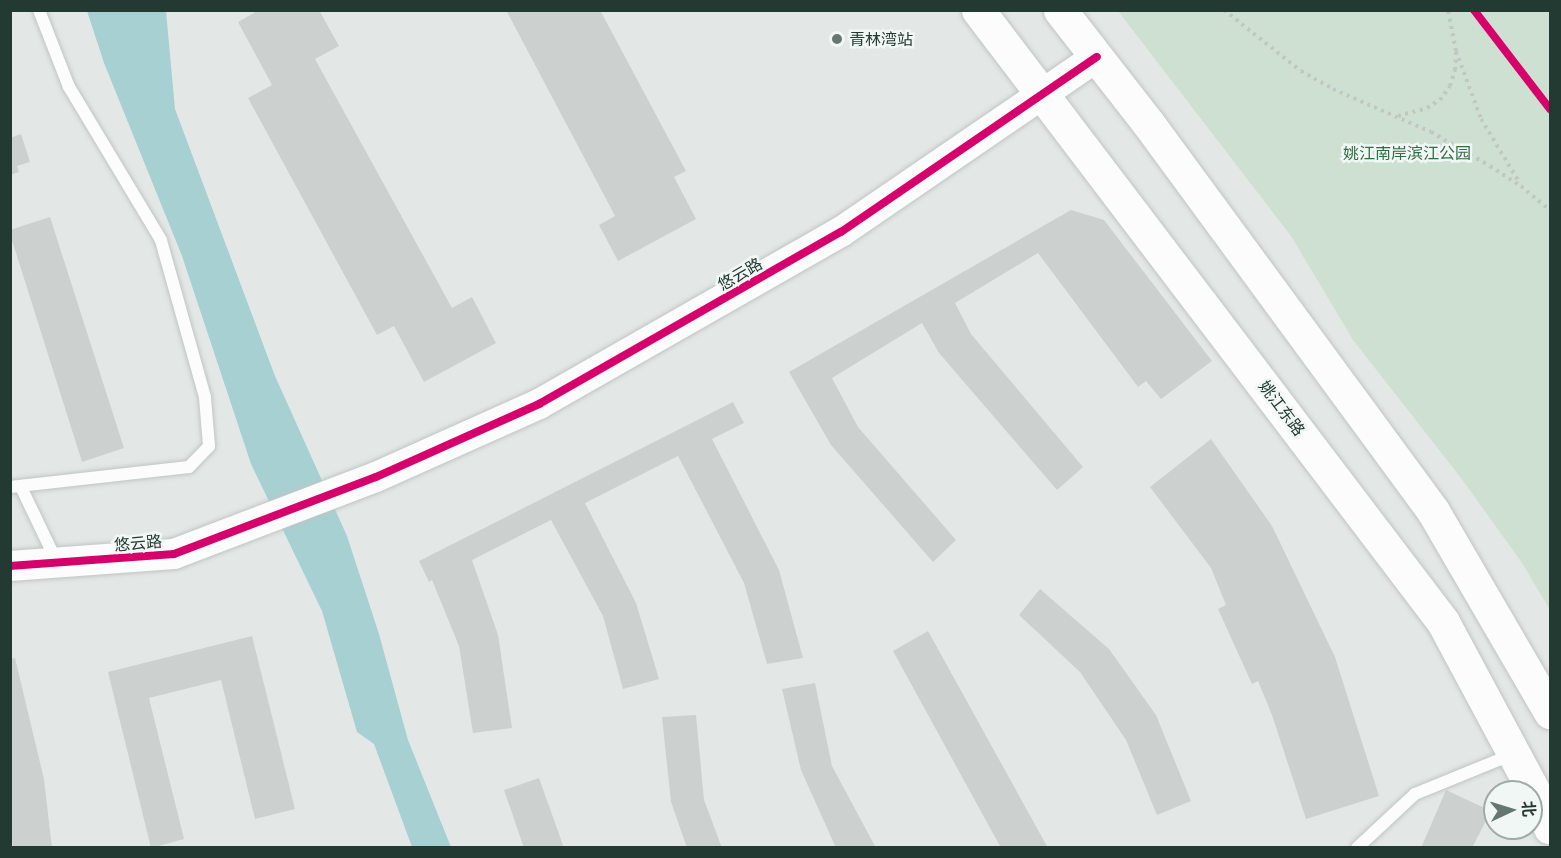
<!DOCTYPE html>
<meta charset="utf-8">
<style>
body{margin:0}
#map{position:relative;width:1561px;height:858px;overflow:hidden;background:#e3e8e6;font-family:"Titillium Web","Noto Sans SC",sans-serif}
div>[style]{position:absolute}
.green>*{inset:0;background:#cee0d2}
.water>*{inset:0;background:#a7d0d3}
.building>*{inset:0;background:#ccd1cf}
.path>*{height:4px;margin-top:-2px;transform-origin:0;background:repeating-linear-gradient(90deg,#c0c8c4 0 3px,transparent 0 7.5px)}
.roads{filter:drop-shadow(0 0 2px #c0c5c3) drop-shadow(0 0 2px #c0c5c3)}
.service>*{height:12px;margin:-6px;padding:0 6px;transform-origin:6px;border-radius:6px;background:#fbfcfb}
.tertiary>*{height:30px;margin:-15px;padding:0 15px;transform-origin:15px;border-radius:15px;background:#fbfcfb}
.secondary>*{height:33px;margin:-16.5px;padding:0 16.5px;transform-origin:16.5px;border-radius:16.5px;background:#fbfcfb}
.cycleway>*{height:8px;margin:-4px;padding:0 4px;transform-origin:4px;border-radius:4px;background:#d6006c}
.dots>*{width:16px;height:16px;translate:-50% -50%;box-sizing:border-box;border:3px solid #f1f7f4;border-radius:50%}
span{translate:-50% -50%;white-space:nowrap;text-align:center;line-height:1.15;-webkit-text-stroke:5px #f1f7f4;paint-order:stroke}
.poi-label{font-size:16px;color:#233a32}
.left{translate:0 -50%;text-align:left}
.park-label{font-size:16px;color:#316d44}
.street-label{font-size:16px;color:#233a32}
.frame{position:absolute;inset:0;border:12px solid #233a32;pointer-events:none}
.north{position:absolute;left:1483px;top:780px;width:60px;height:60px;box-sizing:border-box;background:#f1f7f4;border:2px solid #9faba6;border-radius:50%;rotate:86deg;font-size:16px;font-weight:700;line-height:24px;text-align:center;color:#233a32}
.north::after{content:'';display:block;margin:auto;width:21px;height:27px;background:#667771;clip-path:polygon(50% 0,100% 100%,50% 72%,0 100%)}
</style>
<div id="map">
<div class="green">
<div style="clip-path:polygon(1118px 11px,1550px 11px,1550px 610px,1522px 563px,1461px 478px,1353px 340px,1291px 236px)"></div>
</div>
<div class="water">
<div style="clip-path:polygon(87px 11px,166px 11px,175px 109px,275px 376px,347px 536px,379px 634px,408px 740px,451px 847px,412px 847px,374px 744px,357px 732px,322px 611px,251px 464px,182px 256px,104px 63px)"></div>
</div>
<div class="building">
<div style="clip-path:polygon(259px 10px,319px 10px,339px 46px,315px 59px,452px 308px,472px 297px,496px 343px,424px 382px,394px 326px,377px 335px,248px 98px,272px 85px,238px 22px)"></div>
<div style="clip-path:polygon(506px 10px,600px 10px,686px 171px,674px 177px,696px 219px,618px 261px,599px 225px,615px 216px)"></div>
<div style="clip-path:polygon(21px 134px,30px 162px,17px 166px,19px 172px,10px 175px,10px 138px)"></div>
<div style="clip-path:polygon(1071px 210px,1104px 220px,1212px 361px,1161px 399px,1146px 381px,1138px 387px,1038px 253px,955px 303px,971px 334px,1083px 467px,1057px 490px,939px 353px,922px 323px,832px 378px,858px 427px,956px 540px,933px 562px,831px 445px,789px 372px)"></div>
<div style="clip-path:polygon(50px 217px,124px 448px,82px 462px,10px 234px,10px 230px)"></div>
<div style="clip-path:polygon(733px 402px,744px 423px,712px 439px,779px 570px,803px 658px,767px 664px,744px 583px,678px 456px,585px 503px,636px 603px,659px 679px,623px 689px,603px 616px,551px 520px,472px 560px,498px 635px,512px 728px,473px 733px,459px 646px,432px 580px,429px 582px,419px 561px)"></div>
<div style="clip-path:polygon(1211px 439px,1272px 526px,1335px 657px,1379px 796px,1306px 819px,1272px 715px,1258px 681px,1252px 684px,1218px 609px,1226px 605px,1211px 568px,1150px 487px)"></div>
<div style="clip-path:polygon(1040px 589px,1109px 649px,1156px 715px,1191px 801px,1157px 815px,1126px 740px,1080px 672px,1019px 615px)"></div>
<div style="clip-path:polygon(928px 631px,1048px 848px,1001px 848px,893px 651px)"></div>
<div style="clip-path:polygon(252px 636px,295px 809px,255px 819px,221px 680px,149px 698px,184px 839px,151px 848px,108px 672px)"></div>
<div style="clip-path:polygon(15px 658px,44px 779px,52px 848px,13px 848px,10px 827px,10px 659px)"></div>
<div style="clip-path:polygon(815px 683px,832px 766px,876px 848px,836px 848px,801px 770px,782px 689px)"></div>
<div style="clip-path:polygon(696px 715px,704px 800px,722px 848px,687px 848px,671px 802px,662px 717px)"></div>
<div style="clip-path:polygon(539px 778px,564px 848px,524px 848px,504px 790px)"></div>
<div style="clip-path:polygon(1446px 790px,1491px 811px,1472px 848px,1421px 848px)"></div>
</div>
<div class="path">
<div style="left:1224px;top:10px;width:98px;rotate:38.4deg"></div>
<div style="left:1301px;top:71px;width:37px;rotate:29deg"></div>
<div style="left:1333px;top:89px;width:107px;rotate:23.7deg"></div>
<div style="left:1431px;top:132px;width:68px;rotate:30deg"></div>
<div style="left:1490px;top:166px;width:37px;rotate:33deg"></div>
<div style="left:1521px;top:186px;width:38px;rotate:40deg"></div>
<div style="left:1456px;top:51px;width:72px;rotate:69.8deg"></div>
<div style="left:1481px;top:119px;width:74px;rotate:58.9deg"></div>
<div style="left:1398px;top:116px;width:30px;rotate:-15deg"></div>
<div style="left:1427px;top:108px;width:15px;rotate:-32deg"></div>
<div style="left:1440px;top:100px;width:17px;rotate:-54deg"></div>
<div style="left:1450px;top:86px;width:17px;rotate:-73deg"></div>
<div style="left:1455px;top:70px;width:19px;rotate:-87deg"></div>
<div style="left:1456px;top:51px;width:42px;rotate:-101deg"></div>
</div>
<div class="roads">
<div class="service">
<div style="left:10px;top:487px;width:180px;rotate:-6.4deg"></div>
<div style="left:189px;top:467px;width:29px;rotate:-46deg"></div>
<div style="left:209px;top:446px;width:49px;rotate:-94.7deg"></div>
<div style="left:205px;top:397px;width:163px;rotate:-105.7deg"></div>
<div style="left:161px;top:240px;width:179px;rotate:-121deg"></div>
<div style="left:69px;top:87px;width:83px;rotate:-111.3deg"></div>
<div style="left:21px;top:487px;width:83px;rotate:64.4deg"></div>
<div style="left:1357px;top:848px;width:79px;rotate:-43deg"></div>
<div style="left:1415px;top:794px;width:106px;rotate:-22.2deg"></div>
</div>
<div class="tertiary">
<div style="left:10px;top:566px;width:164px;rotate:-4.2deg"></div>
<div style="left:174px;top:554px;width:216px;rotate:-20.9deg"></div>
<div style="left:376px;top:477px;width:179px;rotate:-24.1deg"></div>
<div style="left:539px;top:404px;width:348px;rotate:-29.7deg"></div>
<div style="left:841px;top:232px;width:310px;rotate:-34.4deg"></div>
</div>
<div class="secondary">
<div style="left:978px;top:10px;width:769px;rotate:52.77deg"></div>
<div style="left:1443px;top:622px;width:210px;rotate:61.8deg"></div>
<div style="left:1542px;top:807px;width:22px;rotate:69deg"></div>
<div style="left:1060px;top:10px;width:143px;rotate:52.1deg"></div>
<div style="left:1148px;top:123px;width:481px;rotate:53.7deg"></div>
<div style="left:1433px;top:511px;width:233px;rotate:59.8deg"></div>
</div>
</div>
<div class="cycleway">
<div style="left:1474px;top:10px;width:125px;rotate:52.5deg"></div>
<div style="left:10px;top:566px;width:164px;rotate:-4.2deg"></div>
<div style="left:174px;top:554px;width:216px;rotate:-20.9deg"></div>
<div style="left:376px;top:477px;width:179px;rotate:-24.1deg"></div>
<div style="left:539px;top:404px;width:348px;rotate:-29.7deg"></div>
<div style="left:841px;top:232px;width:310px;rotate:-34.4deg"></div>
</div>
<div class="dots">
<div style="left:837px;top:39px;background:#667771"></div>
</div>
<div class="poi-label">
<span class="left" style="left:849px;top:39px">青林湾站</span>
</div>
<div class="park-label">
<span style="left:1407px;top:153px">姚江南岸滨江公园</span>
</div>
<div class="street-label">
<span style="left:740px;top:274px;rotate:-30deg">悠云路</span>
<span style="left:1282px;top:408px;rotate:53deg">姚江东路</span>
<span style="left:138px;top:543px;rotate:-5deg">悠云路</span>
</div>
<div class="frame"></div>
<div class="north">北</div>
</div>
